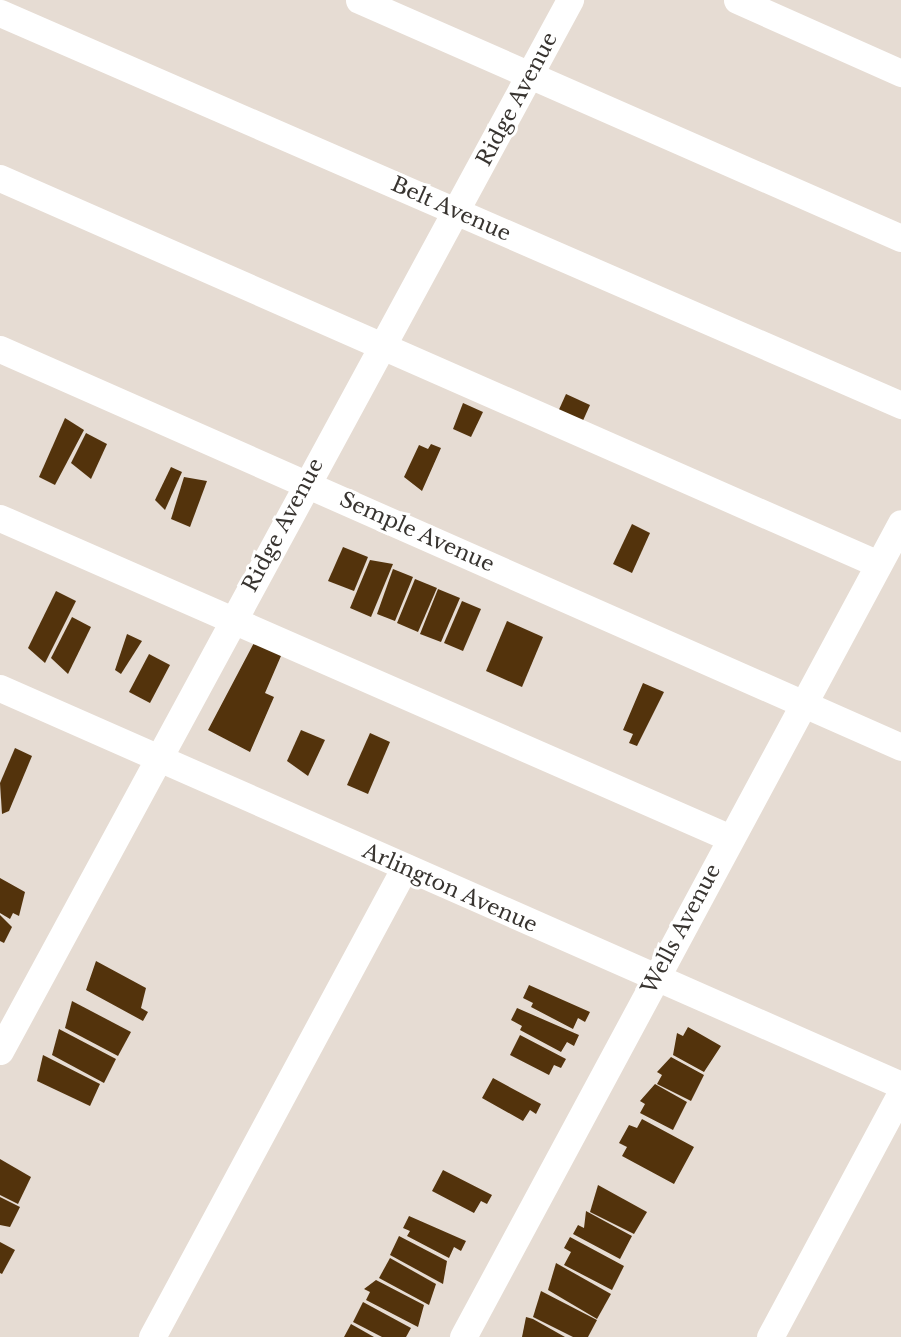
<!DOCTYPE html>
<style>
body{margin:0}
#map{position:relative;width:901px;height:1337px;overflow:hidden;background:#e6dcd3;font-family:"Libre Baskerville",serif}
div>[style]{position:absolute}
.building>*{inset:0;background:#53330c}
.minor>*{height:27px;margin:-13.5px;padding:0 13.5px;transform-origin:13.5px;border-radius:13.5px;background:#fff}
span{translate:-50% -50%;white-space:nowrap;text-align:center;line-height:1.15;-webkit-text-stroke:6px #fff;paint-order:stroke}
.street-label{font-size:21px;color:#383430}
</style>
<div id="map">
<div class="building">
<div style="clip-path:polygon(566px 394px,590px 405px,581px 425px,557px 414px)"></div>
<div style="clip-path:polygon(463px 403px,483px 412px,471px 437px,453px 429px)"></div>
<div style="clip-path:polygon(65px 418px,84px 430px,55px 485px,39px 477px)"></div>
<div style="clip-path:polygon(86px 433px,107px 444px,91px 479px,71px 463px)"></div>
<div style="clip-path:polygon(431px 444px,441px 448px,422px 491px,404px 477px,419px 445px,428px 449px)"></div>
<div style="clip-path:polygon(171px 467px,182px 472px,165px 510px,155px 500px)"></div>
<div style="clip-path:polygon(184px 477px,207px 481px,190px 527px,171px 519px)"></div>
<div style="clip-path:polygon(632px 524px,650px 533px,632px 573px,613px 564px)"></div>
<div style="clip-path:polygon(343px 547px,368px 557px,354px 591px,328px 581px)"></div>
<div style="clip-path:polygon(370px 560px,393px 564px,371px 617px,350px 608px)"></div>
<div style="clip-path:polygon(393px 569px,413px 577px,395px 621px,377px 614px)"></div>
<div style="clip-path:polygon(415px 579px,437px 588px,418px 632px,397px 623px)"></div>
<div style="clip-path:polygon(438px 589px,460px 598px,441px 642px,420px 634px)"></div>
<div style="clip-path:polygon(56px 591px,76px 601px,45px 663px,28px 648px)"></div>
<div style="clip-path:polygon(462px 601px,481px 609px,463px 651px,444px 643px)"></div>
<div style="clip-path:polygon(72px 617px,91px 627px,68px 674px,51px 658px)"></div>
<div style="clip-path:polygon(507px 621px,543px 637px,522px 687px,486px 671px)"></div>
<div style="clip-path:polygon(127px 634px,142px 641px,121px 674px,115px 670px)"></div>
<div style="clip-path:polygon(257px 637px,284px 649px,265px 693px,274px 697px,250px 752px,208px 730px)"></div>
<div style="clip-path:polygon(149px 654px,170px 665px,150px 703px,129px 692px)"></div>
<div style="clip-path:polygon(643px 683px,664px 692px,637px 746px,629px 743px,633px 734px,623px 730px)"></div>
<div style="clip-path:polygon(301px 730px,325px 740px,308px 776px,287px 761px)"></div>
<div style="clip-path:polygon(370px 733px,390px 742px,368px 794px,347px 785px)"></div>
<div style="clip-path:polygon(15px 748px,32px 756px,9px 811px,2px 814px,0 783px)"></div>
<div style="clip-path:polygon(0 878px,25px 892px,19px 916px,13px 913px,10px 919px,0 913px)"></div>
<div style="clip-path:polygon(0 915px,12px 927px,4px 943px,0 941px)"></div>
<div style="clip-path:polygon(96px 961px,146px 988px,141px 1008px,148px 1012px,143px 1021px,86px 990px)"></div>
<div style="clip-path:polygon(529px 985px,590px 1012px,585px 1022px,578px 1018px,573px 1029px,531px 1007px,533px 1003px,523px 998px)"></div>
<div style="clip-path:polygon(72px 1001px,131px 1032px,118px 1056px,65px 1028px)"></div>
<div style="clip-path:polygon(517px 1008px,579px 1035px,574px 1046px,567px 1042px,561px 1052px,520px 1030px,522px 1026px,511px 1020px)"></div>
<div style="clip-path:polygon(688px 1027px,721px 1046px,704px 1072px,673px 1055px,677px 1033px,683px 1036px)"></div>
<div style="clip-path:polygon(59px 1029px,116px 1059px,104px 1083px,52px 1055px)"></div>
<div style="clip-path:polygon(520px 1035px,566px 1059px,561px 1068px,554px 1065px,549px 1075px,510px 1055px)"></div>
<div style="clip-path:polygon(43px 1055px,100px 1084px,90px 1106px,37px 1081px)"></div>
<div style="clip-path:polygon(671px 1057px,704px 1075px,691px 1101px,657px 1084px,662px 1075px,657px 1072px)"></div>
<div style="clip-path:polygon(493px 1078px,541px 1104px,536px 1114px,530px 1110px,523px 1121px,482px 1098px)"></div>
<div style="clip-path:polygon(655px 1084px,687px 1102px,673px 1130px,640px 1113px,645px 1104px,640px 1101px)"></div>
<div style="clip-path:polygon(642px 1119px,694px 1147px,674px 1184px,622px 1156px,627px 1147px,619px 1143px,629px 1125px,637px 1128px)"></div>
<div style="clip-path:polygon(0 1159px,31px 1177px,18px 1204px,0 1195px)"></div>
<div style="clip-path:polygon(443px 1170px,492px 1195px,487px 1204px,481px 1201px,474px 1213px,432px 1191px)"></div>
<div style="clip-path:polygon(598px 1185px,647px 1212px,634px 1234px,590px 1212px)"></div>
<div style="clip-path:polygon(0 1197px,20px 1207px,10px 1227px,0 1225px)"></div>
<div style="clip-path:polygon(586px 1211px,632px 1236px,620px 1259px,573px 1234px,578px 1225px,584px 1228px)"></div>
<div style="clip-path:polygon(409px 1216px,466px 1241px,461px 1251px,454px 1247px,449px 1258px,407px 1236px,410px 1231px,403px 1228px)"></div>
<div style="clip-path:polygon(399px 1236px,447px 1261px,443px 1284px,390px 1255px)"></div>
<div style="clip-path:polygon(570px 1237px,624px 1266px,612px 1290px,564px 1265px,571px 1252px,564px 1248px)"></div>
<div style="clip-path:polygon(0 1242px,15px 1250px,2px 1274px,0 1273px)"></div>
<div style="clip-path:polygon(390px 1258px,436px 1284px,429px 1305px,379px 1278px)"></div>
<div style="clip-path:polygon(556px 1263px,611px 1294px,597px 1319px,548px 1290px)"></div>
<div style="clip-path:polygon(376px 1280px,424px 1305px,418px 1327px,366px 1300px,370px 1292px,364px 1289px)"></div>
<div style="clip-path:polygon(541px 1291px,597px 1320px,588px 1337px,573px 1337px,533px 1317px)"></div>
<div style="clip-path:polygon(363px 1302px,411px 1328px,406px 1337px,382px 1337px,353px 1322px)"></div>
<div style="clip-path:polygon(526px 1317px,533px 1319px,565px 1337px,522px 1337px)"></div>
<div style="clip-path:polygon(351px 1324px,374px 1337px,344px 1337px)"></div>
</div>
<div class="minor">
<div style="left:359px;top:0;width:592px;rotate:23.71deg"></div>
<div style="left:737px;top:0;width:180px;rotate:24deg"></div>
<div style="left:0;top:13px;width:983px;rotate:23.51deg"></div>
<div style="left:0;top:178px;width:959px;rotate:23.73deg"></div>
<div style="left:0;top:349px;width:985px;rotate:23.83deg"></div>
<div style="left:0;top:518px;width:797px;rotate:23.67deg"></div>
<div style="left:0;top:688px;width:985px;rotate:23.78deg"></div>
<div style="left:0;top:1051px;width:1196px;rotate:-61.53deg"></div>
<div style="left:152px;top:1337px;width:534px;rotate:-61.71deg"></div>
<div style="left:463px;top:1337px;width:924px;rotate:-61.72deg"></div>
<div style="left:770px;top:1337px;width:277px;rotate:-61.8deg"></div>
</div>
<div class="street-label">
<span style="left:517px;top:99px;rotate:-62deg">Ridge Avenue</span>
<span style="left:451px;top:209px;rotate:24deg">Belt Avenue</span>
<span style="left:283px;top:525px;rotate:-62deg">Ridge Avenue</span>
<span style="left:417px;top:532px;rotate:24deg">Semple Avenue</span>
<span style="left:450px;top:888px;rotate:24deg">Arlington Avenue</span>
<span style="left:681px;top:929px;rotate:-62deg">Wells Avenue</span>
</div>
</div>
